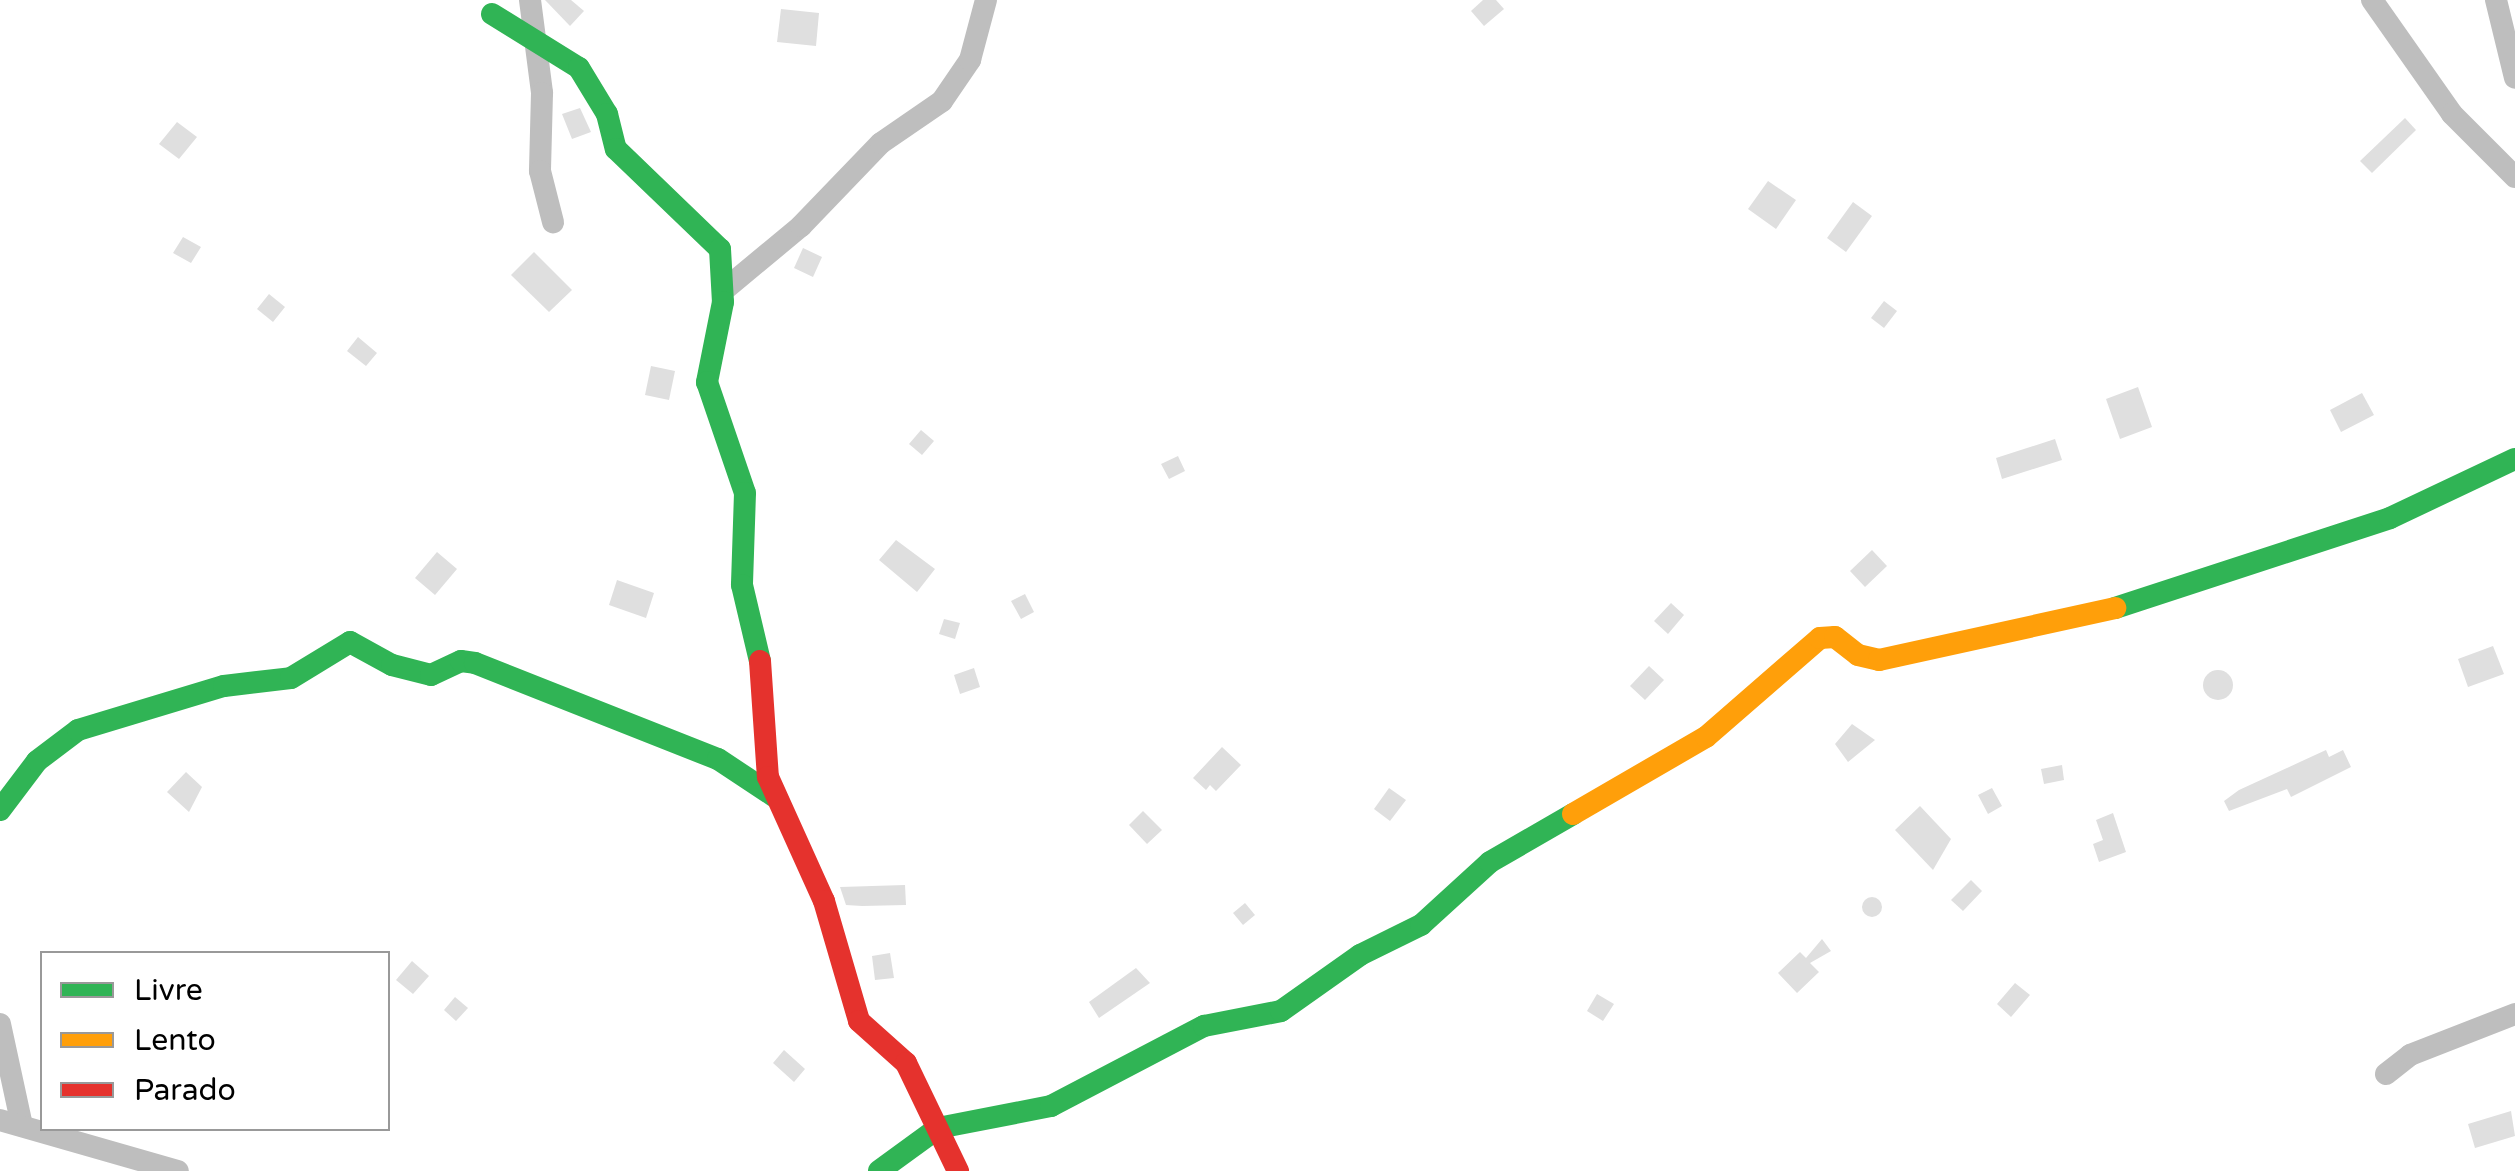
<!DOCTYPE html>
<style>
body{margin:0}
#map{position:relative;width:2515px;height:1171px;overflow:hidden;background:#fff;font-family:"Varela Round",sans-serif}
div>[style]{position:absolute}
.building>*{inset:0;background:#dfdfdf}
.round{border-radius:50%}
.street>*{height:22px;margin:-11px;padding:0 11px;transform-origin:11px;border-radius:11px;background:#bebebe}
.fast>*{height:22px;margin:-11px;padding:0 11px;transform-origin:11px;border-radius:11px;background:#30b455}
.slow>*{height:22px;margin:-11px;padding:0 11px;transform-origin:11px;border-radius:11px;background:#ff9f0a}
.jam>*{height:22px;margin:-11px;padding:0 11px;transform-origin:11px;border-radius:11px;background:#e5322d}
span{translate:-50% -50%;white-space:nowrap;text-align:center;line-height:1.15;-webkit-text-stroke:9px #fff;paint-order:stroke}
.legend{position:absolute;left:40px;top:951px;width:350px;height:180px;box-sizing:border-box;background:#fff;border:2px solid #999;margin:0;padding:12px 18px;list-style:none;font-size:30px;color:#000}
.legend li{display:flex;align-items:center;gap:20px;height:50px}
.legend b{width:50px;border:2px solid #999}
</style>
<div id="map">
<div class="building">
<div style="clip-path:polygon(545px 0,571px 0,584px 11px,570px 26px)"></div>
<div style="clip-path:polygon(1483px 0,1496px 0,1504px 9px,1484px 26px,1471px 11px)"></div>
<div style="clip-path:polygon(781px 9px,819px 13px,816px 46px,777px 42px)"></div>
<div style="clip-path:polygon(580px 108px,591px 132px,572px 139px,562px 114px)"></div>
<div style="clip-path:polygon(2405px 118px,2416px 130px,2372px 173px,2360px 161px)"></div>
<div style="clip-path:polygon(177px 122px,197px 137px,179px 159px,159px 144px)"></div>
<div style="clip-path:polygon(1768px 181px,1796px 200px,1776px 229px,1748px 209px)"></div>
<div style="clip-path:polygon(1853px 202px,1872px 216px,1846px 252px,1827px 238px)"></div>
<div style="clip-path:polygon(183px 237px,201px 247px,191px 263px,173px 253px)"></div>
<div style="clip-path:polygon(803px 248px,822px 257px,813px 277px,794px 268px)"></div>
<div style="clip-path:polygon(534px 252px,572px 290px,549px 312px,511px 275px)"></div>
<div style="clip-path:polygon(269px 294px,285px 307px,273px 322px,257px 309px)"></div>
<div style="clip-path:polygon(1884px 301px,1897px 311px,1884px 328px,1871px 318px)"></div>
<div style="clip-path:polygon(358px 337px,377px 353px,366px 366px,347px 351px)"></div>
<div style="clip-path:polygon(651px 366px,675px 371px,669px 400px,645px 395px)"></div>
<div style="clip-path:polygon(2138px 387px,2152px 427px,2120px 439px,2106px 399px)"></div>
<div style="clip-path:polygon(2362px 393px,2374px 415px,2341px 432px,2330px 410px)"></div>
<div style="clip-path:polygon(921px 430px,934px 441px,922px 455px,909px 444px)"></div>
<div style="clip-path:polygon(2055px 439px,2062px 460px,2002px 479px,1996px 458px)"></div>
<div style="clip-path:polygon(1178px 456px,1185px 471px,1169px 479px,1161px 464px)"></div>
<div style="clip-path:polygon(896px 540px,935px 569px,917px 592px,879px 560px)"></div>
<div style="clip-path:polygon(1872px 550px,1887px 566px,1865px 587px,1850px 571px)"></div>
<div style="clip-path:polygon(437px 552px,457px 569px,435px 595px,415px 578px)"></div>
<div style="clip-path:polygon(617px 580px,654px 593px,646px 618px,609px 605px)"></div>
<div style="clip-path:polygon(1025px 594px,1034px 612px,1021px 619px,1011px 601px)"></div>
<div style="clip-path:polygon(1671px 603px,1684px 615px,1668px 634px,1654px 621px)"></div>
<div style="clip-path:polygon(944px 619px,960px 623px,955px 639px,939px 634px)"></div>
<div style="clip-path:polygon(2493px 646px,2504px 674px,2468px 687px,2458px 659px)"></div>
<div style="clip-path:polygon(1649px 666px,1664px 680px,1645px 700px,1630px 686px)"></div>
<div style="clip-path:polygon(974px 668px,980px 687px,960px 694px,954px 675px)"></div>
<div class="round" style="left:2203px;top:670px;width:30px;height:30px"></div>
<div style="clip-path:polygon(1852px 724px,1875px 740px,1848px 762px,1835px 744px)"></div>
<div style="clip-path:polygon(1222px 747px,1241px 765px,1216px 791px,1210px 785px,1206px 790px,1193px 778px)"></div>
<div style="clip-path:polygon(2326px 750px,2329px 757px,2343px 750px,2351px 767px,2291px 797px,2287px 789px,2229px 811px,2224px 801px,2239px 790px)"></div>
<div style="clip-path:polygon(2062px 765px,2064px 780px,2044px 784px,2041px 769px)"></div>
<div style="clip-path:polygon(186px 772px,202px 787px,189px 812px,167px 792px)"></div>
<div style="clip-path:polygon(1389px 788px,1406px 800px,1390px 821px,1374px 809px)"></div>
<div style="clip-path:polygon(1992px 788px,2002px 806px,1988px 814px,1978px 795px)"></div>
<div style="clip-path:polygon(1920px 806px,1951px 839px,1933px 870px,1895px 830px)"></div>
<div style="clip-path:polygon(1143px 811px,1162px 830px,1147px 844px,1129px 825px)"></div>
<div style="clip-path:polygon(2113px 813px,2126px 852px,2099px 862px,2093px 844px,2103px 840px,2096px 820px)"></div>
<div style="clip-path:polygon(1971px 880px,1982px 891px,1963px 911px,1951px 900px)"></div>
<div style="clip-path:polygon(905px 885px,906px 905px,862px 906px,846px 905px,840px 887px)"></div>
<div class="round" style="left:1862px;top:897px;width:20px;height:20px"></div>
<div style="clip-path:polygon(1245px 903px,1255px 915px,1243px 925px,1233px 913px)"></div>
<div style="clip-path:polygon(1822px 939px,1831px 951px,1810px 963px,1819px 972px,1797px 993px,1778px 973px,1800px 952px,1806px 958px)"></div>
<div style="clip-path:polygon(890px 953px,894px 978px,875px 980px,872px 956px)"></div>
<div style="clip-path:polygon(412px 961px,429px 976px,413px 994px,396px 980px)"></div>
<div style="clip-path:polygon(1136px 968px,1150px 983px,1099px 1018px,1089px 1002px)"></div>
<div style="clip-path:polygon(2015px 983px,2030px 995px,2011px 1017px,1997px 1004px)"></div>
<div style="clip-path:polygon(1597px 994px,1614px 1004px,1603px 1021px,1587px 1011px)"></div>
<div style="clip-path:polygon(455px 997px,468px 1008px,456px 1021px,444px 1010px)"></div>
<div style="clip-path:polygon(784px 1050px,805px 1069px,794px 1082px,773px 1063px)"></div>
<div style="clip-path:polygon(2511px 1111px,2515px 1136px,2475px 1148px,2468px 1124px)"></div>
</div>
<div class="street">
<div style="left:530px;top:0;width:94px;rotate:82.6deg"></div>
<div style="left:542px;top:93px;width:78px;rotate:91.5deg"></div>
<div style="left:540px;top:171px;width:53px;rotate:75.7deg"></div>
<div style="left:2372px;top:0;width:139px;rotate:54.9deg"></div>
<div style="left:2452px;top:114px;width:89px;rotate:45deg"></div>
<div style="left:2496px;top:0;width:80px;rotate:76.3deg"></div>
<div style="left:724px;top:290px;width:100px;rotate:-39.7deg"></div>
<div style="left:801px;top:226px;width:115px;rotate:-46.1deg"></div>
<div style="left:881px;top:143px;width:74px;rotate:-34.5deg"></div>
<div style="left:942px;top:101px;width:50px;rotate:-55.7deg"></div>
<div style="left:970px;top:60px;width:62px;rotate:-75.1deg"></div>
<div style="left:0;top:1024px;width:104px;rotate:77.8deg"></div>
<div style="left:2386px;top:1074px;width:31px;rotate:-38deg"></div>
<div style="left:2410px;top:1055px;width:113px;rotate:-21.3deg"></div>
<div style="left:0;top:1120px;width:185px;rotate:16deg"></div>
</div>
<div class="fast">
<div style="left:492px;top:14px;width:102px;rotate:31.8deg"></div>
<div style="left:579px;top:68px;width:54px;rotate:58.7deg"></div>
<div style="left:607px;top:114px;width:36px;rotate:76deg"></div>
<div style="left:616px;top:149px;width:144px;rotate:43.9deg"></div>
<div style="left:720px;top:249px;width:53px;rotate:86.8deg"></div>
<div style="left:723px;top:302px;width:82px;rotate:101.3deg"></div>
<div style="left:707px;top:382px;width:117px;rotate:71.1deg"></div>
<div style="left:745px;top:493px;width:92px;rotate:91.9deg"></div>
<div style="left:742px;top:585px;width:78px;rotate:76.7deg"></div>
<div style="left:2115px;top:608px;width:289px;rotate:-18.1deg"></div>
<div style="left:2390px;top:518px;width:138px;rotate:-25.3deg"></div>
<div style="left:0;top:810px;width:61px;rotate:-52.9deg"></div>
<div style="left:37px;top:761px;width:51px;rotate:-37.1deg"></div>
<div style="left:78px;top:730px;width:152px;rotate:-16.8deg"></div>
<div style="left:224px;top:686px;width:67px;rotate:-6.8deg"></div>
<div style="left:291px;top:678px;width:69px;rotate:-31.4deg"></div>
<div style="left:350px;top:642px;width:48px;rotate:28.7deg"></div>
<div style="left:392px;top:665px;width:40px;rotate:14.4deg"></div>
<div style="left:431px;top:675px;width:33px;rotate:-25deg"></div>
<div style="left:461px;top:661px;width:14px;rotate:8deg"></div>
<div style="left:475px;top:663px;width:261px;rotate:21.6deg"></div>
<div style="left:718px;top:759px;width:67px;rotate:33.5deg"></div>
<div style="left:879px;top:1171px;width:73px;rotate:-36.1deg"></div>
<div style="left:938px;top:1128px;width:115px;rotate:-11deg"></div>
<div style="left:1051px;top:1106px;width:173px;rotate:-27.6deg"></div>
<div style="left:1204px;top:1026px;width:78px;rotate:-11deg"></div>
<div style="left:1281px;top:1011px;width:97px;rotate:-35.3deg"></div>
<div style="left:1360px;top:955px;width:68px;rotate:-26.2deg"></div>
<div style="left:1421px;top:925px;width:93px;rotate:-42.4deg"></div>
<div style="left:1490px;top:862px;width:96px;rotate:-30deg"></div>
</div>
<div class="slow">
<div style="left:1573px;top:814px;width:154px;rotate:-30.1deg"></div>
<div style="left:1706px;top:737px;width:151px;rotate:-41deg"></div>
<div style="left:1820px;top:638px;width:15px;rotate:-4deg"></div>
<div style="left:1835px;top:637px;width:29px;rotate:38deg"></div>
<div style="left:1858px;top:655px;width:22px;rotate:13deg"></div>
<div style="left:1879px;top:660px;width:242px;rotate:-12.4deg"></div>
</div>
<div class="jam">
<div style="left:760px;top:661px;width:116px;rotate:86.1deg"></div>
<div style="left:768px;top:777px;width:136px;rotate:65.7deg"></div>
<div style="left:824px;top:901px;width:125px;rotate:73.7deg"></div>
<div style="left:859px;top:1021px;width:63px;rotate:41.8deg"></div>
<div style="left:906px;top:1063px;width:120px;rotate:64.3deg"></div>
</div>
<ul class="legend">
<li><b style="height:12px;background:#30b455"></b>Livre</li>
<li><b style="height:12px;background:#ff9f0a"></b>Lento</li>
<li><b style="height:12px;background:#e5322d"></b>Parado</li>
</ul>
</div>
